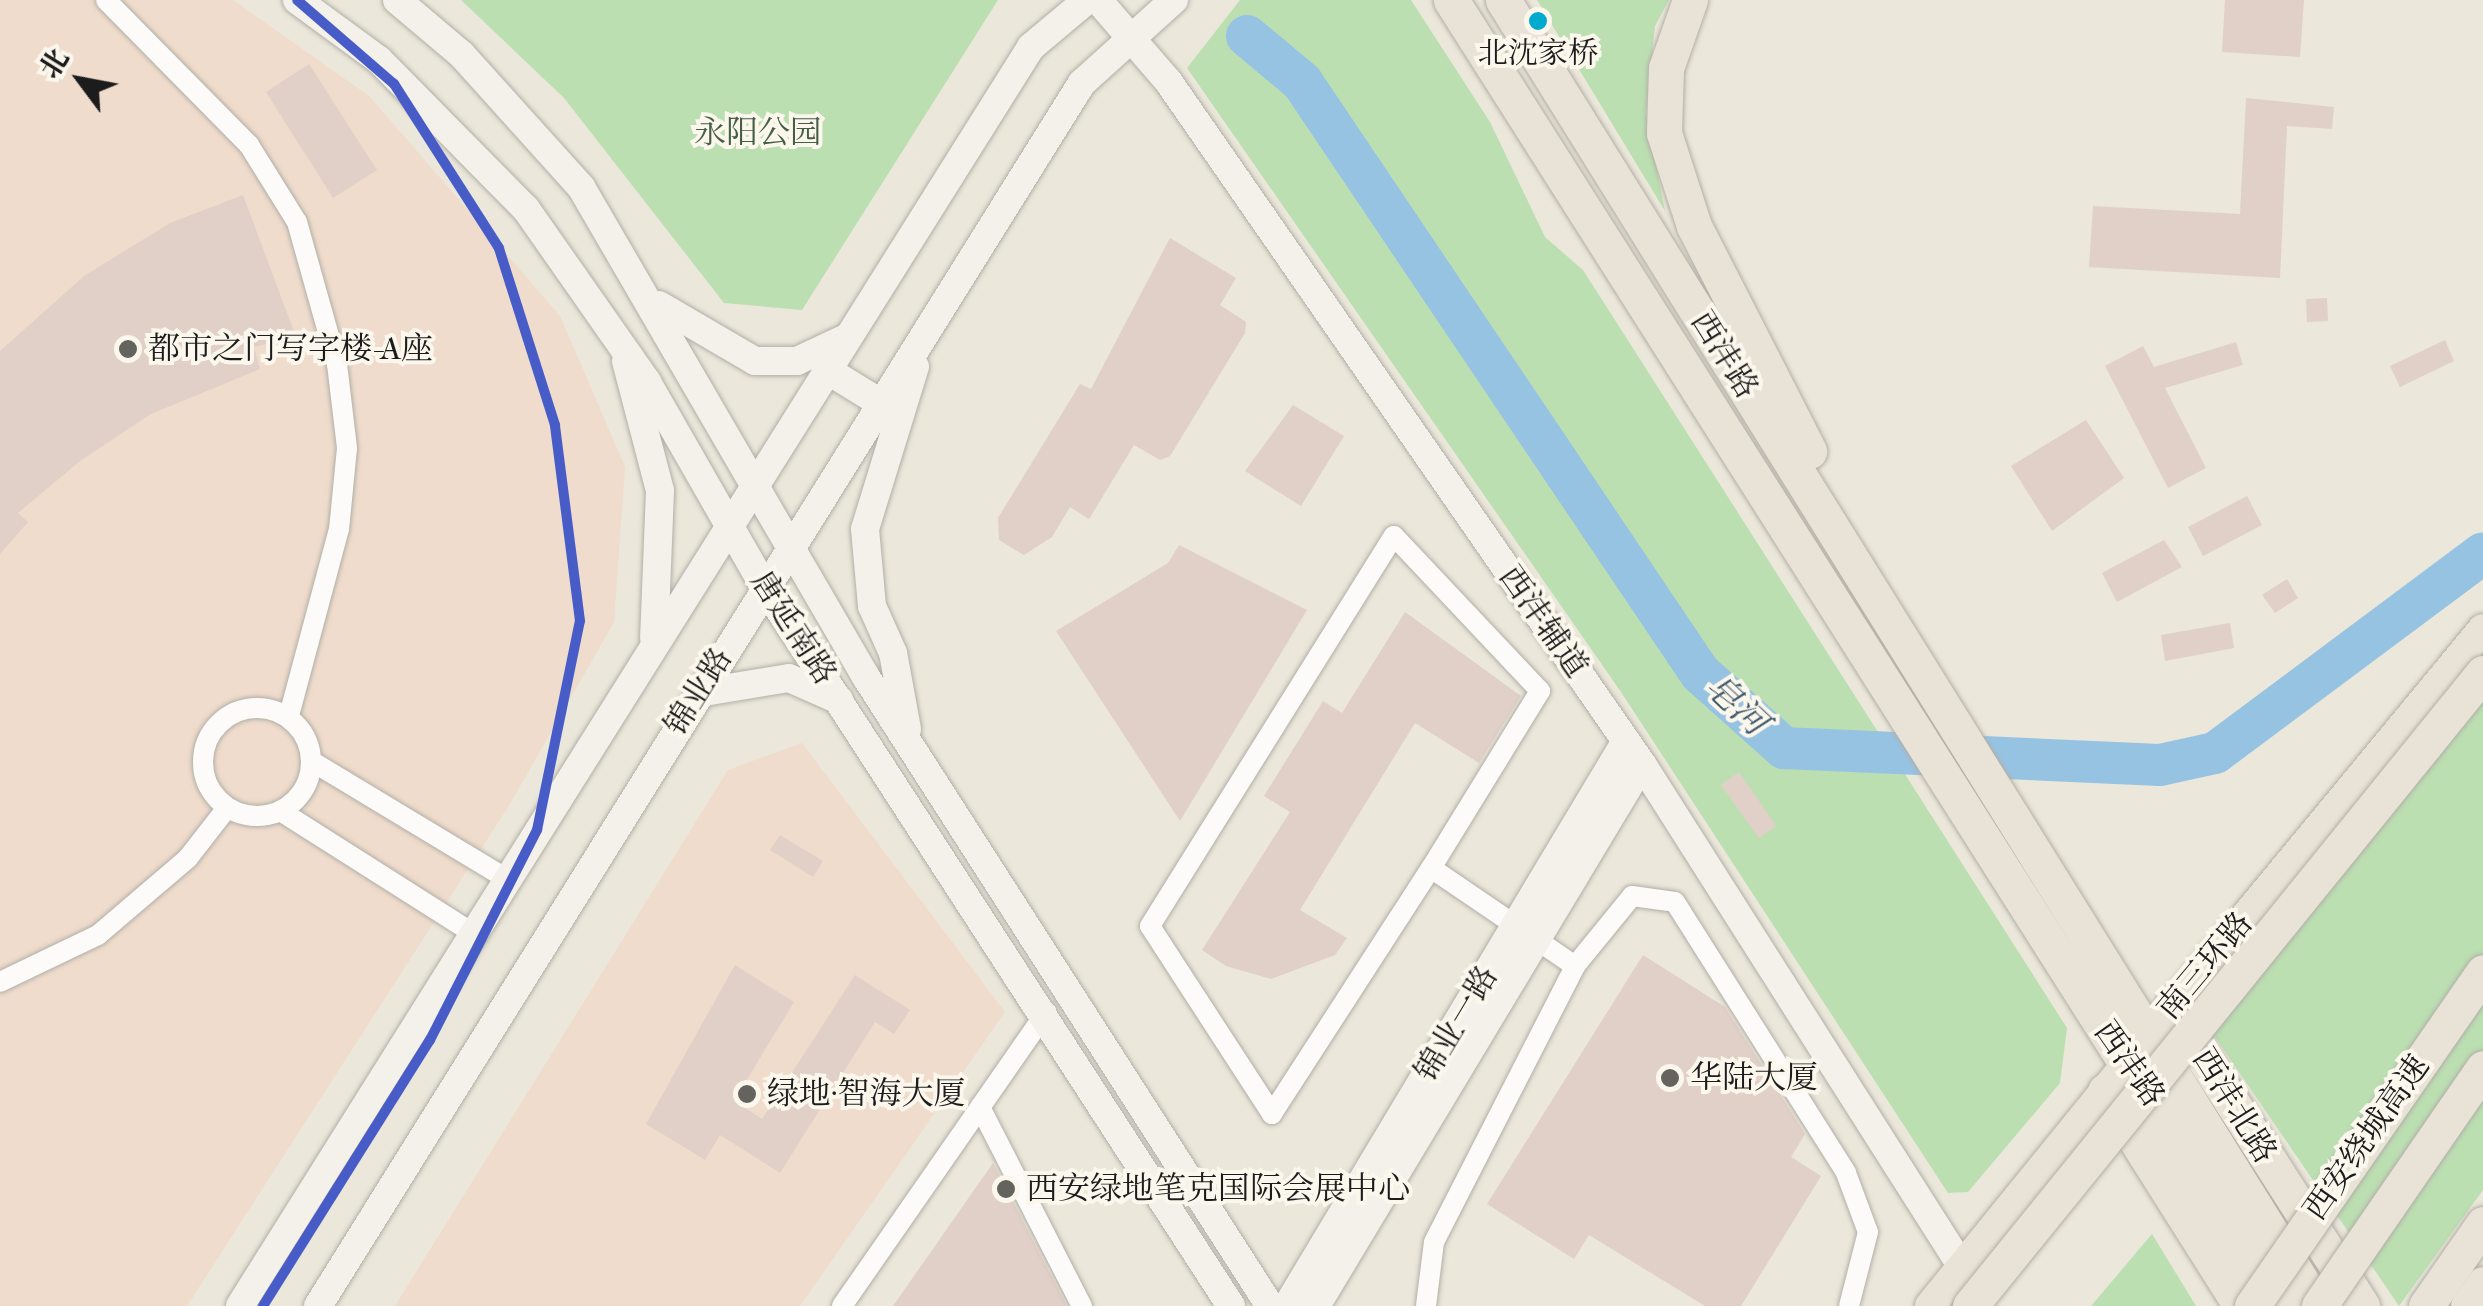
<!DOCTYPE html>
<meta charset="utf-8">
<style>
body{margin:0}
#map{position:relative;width:2483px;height:1306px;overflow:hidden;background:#ebe7da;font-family:"IM FELL French Canon","Noto Serif SC",serif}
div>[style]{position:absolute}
.built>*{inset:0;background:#f0dccc}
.green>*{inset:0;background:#bcdfb2}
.river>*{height:42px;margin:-21px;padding:0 21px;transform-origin:21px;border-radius:21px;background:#97c3e3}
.building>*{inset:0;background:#e1d0c7}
.roads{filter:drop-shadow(0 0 2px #b1afa7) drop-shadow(0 0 2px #b1afa7)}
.street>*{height:20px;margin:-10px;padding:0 10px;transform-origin:10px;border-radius:10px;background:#fcfbf9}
.street>.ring{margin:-10px;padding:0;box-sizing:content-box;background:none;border:20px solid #fcfbf9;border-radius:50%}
.secondary>*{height:28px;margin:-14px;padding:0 14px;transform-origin:14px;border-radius:14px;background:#f4f1eb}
.primary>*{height:30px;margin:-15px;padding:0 15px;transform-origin:15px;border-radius:15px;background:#e9e3d7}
.highway>*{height:35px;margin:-17.5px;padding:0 17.5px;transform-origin:17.5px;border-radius:17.5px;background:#e9e3d7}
.bridges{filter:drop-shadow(0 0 2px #b1afa7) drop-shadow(0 0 2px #b1afa7)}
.highway-bridge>*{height:35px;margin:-17.5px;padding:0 17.5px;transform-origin:17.5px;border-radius:17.5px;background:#e9e3d7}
.metro-1>*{height:10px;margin:-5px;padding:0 5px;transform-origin:5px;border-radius:5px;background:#485cc7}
.dots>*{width:28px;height:28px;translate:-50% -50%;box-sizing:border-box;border:5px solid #fbf7ec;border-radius:50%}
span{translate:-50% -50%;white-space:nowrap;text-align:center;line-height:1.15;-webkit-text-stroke:8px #fbf7ec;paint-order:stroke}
.bus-label{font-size:30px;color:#1c1c1c}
.park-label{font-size:32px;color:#465e45}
.poi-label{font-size:32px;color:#1c1c1c}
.left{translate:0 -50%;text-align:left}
.street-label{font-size:32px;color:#1c1c1c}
.water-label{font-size:35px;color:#3f596d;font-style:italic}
.north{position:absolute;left:30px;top:30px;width:100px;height:100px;-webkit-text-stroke:8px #fbf7ec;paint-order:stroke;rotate:302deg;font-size:28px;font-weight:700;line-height:40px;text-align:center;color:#1c1c1c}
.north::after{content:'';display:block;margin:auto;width:35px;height:45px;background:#1c1c1c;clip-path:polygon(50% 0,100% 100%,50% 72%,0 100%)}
</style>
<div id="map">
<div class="built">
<div style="clip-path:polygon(0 0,233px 0,369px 96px,560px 316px,625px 467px,614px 622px,508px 807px,187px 1306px,0 1306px)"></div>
<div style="clip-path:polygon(802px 743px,1005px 1012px,800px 1306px,395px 1306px,728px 770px)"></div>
</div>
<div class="green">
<div style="clip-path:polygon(461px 0,998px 0,802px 310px,724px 303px,564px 98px)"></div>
<div style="clip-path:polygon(1240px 0,1411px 0,1490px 122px,1545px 237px,1583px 270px,2067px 1028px,2060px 1083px,1968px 1192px,1948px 1193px,1621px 692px,1187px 68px)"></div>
<div style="clip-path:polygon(1537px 0,1669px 0,1655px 26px,1646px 113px,1665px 211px)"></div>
<div style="clip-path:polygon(2483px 702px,2483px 1190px,2399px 1306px,2213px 1034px)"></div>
<div style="clip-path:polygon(2152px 1234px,2196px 1306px,2091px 1306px)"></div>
</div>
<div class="river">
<div style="left:1247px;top:36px;width:72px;rotate:39.9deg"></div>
<div style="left:1302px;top:82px;width:713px;rotate:56.04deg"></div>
<div style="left:1700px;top:673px;width:113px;rotate:41.8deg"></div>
<div style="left:1784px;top:748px;width:376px;rotate:2.6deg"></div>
<div style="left:2160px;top:765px;width:56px;rotate:-12.3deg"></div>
<div style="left:2215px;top:753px;width:334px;rotate:-36.7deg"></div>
</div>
<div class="building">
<div style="clip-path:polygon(2225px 0,2304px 0,2300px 57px,2222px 52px)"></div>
<div style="clip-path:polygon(309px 64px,377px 170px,333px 198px,266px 92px)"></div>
<div style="clip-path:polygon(2246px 98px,2334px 107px,2332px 129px,2287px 126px,2280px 278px,2089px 267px,2093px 206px,2240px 214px)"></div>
<div style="clip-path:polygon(243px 195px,296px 337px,254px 347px,260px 369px,151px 414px,80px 461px,18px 513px,28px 522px,0 554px,0 351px,84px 276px,170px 223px)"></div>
<div style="clip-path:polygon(1170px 238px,1236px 278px,1220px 305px,1246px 322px,1245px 333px,1170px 456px,1160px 460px,1134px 445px,1089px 519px,1070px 507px,1052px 537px,1024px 555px,999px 540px,998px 518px,1080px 384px,1091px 389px)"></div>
<div style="clip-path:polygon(2327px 298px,2328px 321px,2307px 322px,2306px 299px)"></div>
<div style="clip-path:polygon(2445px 340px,2454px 361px,2400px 387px,2390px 366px)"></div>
<div style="clip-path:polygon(2236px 342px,2243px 365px,2165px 388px,2206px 468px,2168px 488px,2105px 366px,2143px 346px,2154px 367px)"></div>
<div style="clip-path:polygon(1293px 405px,1344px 436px,1301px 506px,1245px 471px)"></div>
<div style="clip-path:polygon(2086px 420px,2124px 478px,2052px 531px,2011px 466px)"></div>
<div style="clip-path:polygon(2247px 496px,2262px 525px,2203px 556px,2188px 527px)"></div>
<div style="clip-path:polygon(2164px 540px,2182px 567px,2117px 602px,2102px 573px)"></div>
<div style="clip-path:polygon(1179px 545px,1307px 610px,1180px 821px,1056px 631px,1168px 563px)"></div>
<div style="clip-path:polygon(2287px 579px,2298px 598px,2275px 613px,2262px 595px)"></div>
<div style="clip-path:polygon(1405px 612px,1521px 696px,1479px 763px,1415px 723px,1300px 910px,1347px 938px,1335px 955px,1271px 979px,1226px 966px,1202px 950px,1290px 812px,1264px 796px,1323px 701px,1342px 713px)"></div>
<div style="clip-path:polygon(2230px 623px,2234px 648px,2165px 661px,2161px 635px)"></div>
<div style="clip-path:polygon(1739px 772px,1776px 826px,1759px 838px,1721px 785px)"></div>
<div style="clip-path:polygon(780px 835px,823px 861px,813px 877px,770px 850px)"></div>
<div style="clip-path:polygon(1643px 955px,1725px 1007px,1805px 1134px,1791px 1157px,1821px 1176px,1741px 1306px,1705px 1306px,1589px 1235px,1574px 1259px,1487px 1204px)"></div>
<div style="clip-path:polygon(735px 965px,794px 1002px,734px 1101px,762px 1119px,855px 975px,910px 1010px,894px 1034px,875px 1022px,780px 1173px,720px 1135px,705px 1160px,646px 1124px)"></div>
<div style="clip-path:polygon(993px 1163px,1067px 1306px,893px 1306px)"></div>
</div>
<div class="roads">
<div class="street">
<div style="left:106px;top:0;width:204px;rotate:45.4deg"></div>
<div style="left:249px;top:145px;width:91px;rotate:58.1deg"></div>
<div style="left:297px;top:222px;width:148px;rotate:74.3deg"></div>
<div style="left:337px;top:364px;width:85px;rotate:83.2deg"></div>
<div style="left:347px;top:448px;width:81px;rotate:95.6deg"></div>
<div style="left:339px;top:529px;width:194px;rotate:105deg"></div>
<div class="ring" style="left:203px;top:708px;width:88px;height:88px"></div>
<div style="left:313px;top:762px;width:227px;rotate:31.1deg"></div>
<div style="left:282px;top:812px;width:226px;rotate:32.4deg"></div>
<div style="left:1431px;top:868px;width:293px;rotate:122.9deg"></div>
<div style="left:1272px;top:1114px;width:224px;rotate:-123deg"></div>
<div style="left:1150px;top:926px;width:460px;rotate:-58deg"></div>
<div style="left:1394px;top:536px;width:213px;rotate:46.7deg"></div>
<div style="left:1540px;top:691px;width:208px;rotate:121.6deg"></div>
<div style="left:1431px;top:868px;width:174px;rotate:34.2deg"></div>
<div style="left:0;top:982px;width:109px;rotate:-25.6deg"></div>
<div style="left:98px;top:935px;width:118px;rotate:-40.5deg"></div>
<div style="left:188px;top:858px;width:62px;rotate:-52.2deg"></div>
<div style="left:980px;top:1107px;width:224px;rotate:62.9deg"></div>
<div style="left:842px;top:1306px;width:358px;rotate:-55.2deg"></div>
<div style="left:1426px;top:1306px;width:64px;rotate:-82.9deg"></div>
<div style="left:1434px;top:1242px;width:310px;rotate:-62.9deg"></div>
<div style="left:1575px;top:966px;width:90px;rotate:-50.8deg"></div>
<div style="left:1632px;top:896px;width:43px;rotate:7.9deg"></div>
<div style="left:1675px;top:902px;width:320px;rotate:57.7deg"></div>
<div style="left:1846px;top:1173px;width:63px;rotate:69.6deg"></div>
<div style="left:1868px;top:1232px;width:76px;rotate:104.4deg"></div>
</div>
<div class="secondary">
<div style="left:297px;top:0;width:102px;rotate:36.2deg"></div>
<div style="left:379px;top:60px;width:209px;rotate:45.4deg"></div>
<div style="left:526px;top:209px;width:211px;rotate:55deg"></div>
<div style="left:647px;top:382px;width:235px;rotate:60.2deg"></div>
<div style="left:764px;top:586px;width:858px;rotate:57.03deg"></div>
<div style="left:397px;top:0;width:85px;rotate:40.2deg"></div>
<div style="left:462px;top:55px;width:178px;rotate:48deg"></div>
<div style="left:581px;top:187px;width:567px;rotate:59.82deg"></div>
<div style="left:866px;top:677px;width:748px;rotate:57.29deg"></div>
<div style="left:1098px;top:0;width:107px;rotate:49.2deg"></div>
<div style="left:1168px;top:81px;width:831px;rotate:55.24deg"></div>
<div style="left:1642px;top:764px;width:593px;rotate:57.54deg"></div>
<div style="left:659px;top:305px;width:111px;rotate:30.3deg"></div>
<div style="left:755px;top:361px;width:42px"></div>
<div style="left:797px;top:361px;width:54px;rotate:-25.1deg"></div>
<div style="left:626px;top:361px;width:134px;rotate:75.3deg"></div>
<div style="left:660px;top:491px;width:147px;rotate:92.3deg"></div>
<div style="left:827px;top:370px;width:61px;rotate:31.6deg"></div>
<div style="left:698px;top:693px;width:92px;rotate:-9.4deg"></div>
<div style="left:789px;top:678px;width:55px;rotate:23.7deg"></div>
<div style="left:907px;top:729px;width:77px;rotate:-100.4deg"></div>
<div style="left:893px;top:653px;width:51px;rotate:-114.1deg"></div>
<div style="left:872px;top:606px;width:77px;rotate:-95.2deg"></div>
<div style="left:865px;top:529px;width:170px;rotate:-72.9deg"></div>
<div style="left:240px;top:1306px;width:1487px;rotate:-57.86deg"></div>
<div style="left:1031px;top:47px;width:73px;rotate:-40deg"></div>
<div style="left:318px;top:1306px;width:1442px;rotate:-58.01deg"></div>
<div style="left:1082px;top:83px;width:124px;rotate:-42.1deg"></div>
<div style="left:1287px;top:1306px;width:659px;rotate:-59.04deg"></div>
<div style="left:1316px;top:1306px;width:632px;rotate:-58.97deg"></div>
</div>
<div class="primary">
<div style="left:2157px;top:1024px;width:512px;rotate:-50.47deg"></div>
<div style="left:1930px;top:1306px;width:296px;rotate:-50.9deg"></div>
<div style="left:2466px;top:1306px;width:29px;rotate:-55deg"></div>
</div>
<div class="highway">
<div style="left:1451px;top:0;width:1547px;rotate:57.59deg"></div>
<div style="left:1503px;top:0;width:1539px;rotate:58.07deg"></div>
<div style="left:1690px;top:0;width:72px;rotate:109.4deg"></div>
<div style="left:1666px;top:68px;width:65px;rotate:91.8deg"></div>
<div style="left:1664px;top:133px;width:98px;rotate:72.1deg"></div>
<div style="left:1694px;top:226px;width:253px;rotate:62.9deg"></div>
<div style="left:2171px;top:1007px;width:355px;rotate:57.4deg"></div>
<div style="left:2105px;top:1091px;width:254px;rotate:57.7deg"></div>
<div style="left:2426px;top:1306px;width:100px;rotate:-55.2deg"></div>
</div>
</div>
<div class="bridges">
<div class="highway-bridge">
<div style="left:1970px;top:1306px;width:815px;rotate:-50.98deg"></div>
<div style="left:2252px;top:1306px;width:406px;rotate:-55.3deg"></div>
<div style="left:2319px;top:1306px;width:289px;rotate:-55.4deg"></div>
</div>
</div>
<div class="metro-1">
<div style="left:263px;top:1306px;width:314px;rotate:-57.9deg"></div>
<div style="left:430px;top:1040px;width:236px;rotate:-63deg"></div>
<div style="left:537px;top:830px;width:213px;rotate:-78.4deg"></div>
<div style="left:580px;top:621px;width:198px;rotate:-97.3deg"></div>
<div style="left:555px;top:425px;width:186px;rotate:-107.6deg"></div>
<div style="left:499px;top:248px;width:195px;rotate:-122.6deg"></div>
<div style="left:394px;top:84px;width:128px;rotate:-139.1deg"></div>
</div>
<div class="dots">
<div style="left:1538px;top:21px;background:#00a9ce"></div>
<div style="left:128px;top:349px;background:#64635e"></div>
<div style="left:1670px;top:1078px;background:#64635e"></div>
<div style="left:747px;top:1094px;background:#64635e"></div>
<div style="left:1006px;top:1189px;background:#64635e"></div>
</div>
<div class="bus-label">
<span style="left:1538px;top:54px">北沈家桥</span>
</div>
<div class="park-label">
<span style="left:758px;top:133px">永阳公园</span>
</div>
<div class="poi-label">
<span class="left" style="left:148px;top:349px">都市之门写字楼-A座</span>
<span class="left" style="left:1690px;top:1078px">华陆大厦</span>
<span class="left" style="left:767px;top:1094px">绿地·智海大厦</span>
<span class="left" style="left:1026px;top:1189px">西安绿地笔克国际会展中心</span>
</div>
<div class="street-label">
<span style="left:1724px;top:355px;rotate:58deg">西沣路</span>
<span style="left:1543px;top:622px;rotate:55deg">西沣辅道</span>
<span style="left:793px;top:628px;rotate:57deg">唐延南路</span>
<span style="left:699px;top:692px;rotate:-58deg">锦业路</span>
<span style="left:2205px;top:966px;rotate:-50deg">南三环路</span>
<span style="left:1457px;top:1024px;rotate:-59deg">锦业一路</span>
<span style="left:2129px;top:1064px;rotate:55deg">西沣路</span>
<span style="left:2234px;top:1106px;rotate:58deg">西沣北路</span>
<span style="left:2367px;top:1138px;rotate:-55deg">西安绕城高速</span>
</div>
<div class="water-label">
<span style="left:1736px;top:705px;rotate:43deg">皂河</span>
</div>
<div class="north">北</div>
</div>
